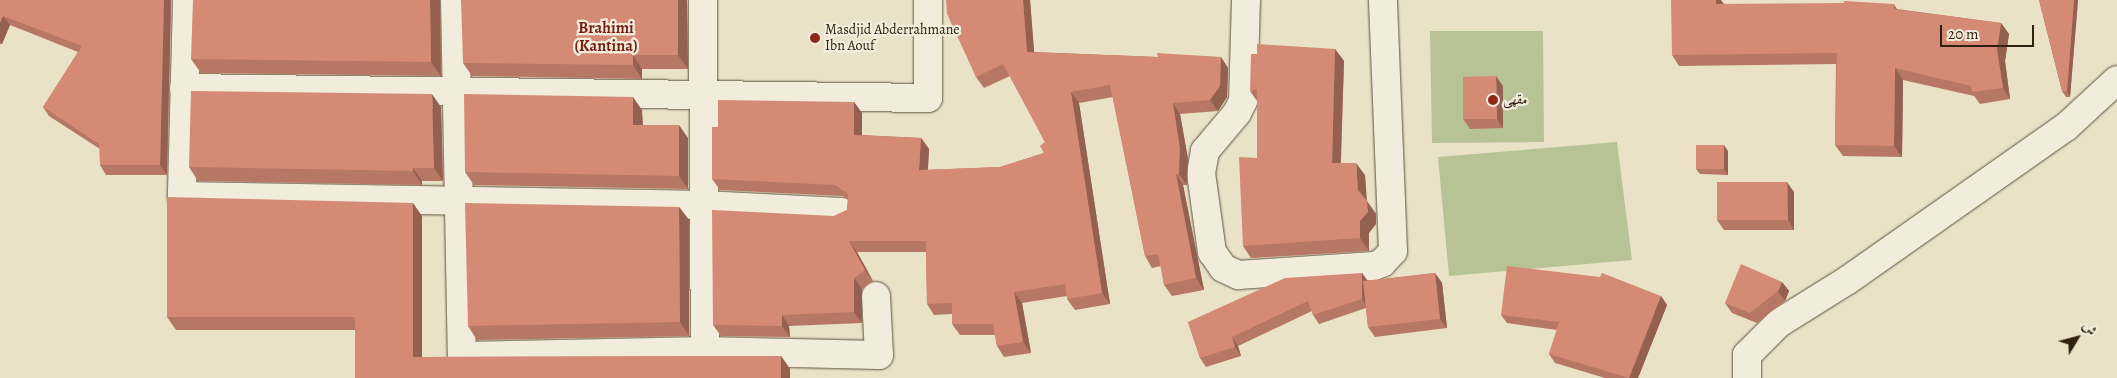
<!DOCTYPE html>
<meta charset="utf-8">
<style>
body{margin:0}
#map{position:relative;width:2117px;height:378px;overflow:hidden;background:#e9e2c7;font-family:Alegreya,Amiri,serif}
div>[style]{position:absolute}
.green>*{inset:0;background:#b7c395}
.roads{filter:drop-shadow(0 0 1px #5e513d) drop-shadow(0 0 1px #5e513d)}
.minor>*{height:28px;margin:-14px;padding:0 14px;transform-origin:14px;border-radius:14px;background:#f1ecdb}
.wall>*{inset:0;background:#b67764}
.shaded-wall>*{inset:0;background:#946151}
.building>*{inset:0;background:#d48a74}
.dots>*{width:14px;height:14px;translate:-50% -50%;box-sizing:border-box;border:2px solid #f1ecdb;border-radius:50%}
span{translate:-50% -50%;white-space:nowrap;text-align:center;line-height:1.15;-webkit-text-stroke:4.5px #f1ecdb;paint-order:stroke}
.poi-label{font-size:14px;color:#2f210f}
.left{translate:0 -50%;text-align:left}
.quarter-label{font-size:16px;color:#7a1f14;font-weight:700}
.north{position:absolute;left:2052px;top:313px;width:50px;height:50px;-webkit-text-stroke:4px #f1ecdb;paint-order:stroke;rotate:53deg;font-size:14px;font-weight:700;line-height:20px;text-align:center;color:#2f210f}
.north::after{content:'';display:block;margin:auto;width:18px;height:22px;background:#2f210f;clip-path:polygon(50% 0,100% 100%,50% 72%,0 100%)}
.scale{position:absolute;left:1940px;top:25px;width:94px;height:22px;box-sizing:border-box;border:2px solid #2f210f;border-top:0;padding-left:6px;font-size:15px;line-height:18px;white-space:nowrap;color:#2f210f;-webkit-text-stroke:4px #f1ecdb;paint-order:stroke}
</style>
<div id="map">
<div class="green">
<div style="clip-path:polygon(1430px 31px,1543px 31px,1544px 142px,1432px 143px)"></div>
<div style="clip-path:polygon(1617px 142px,1632px 260px,1449px 276px,1438px 157px)"></div>
</div>
<div class="roads">
<div class="minor">
<div style="left:187px;top:0;width:196px;rotate:91.5deg"></div>
<div style="left:182px;top:196px;width:522px;rotate:0.99deg"></div>
<div style="left:704px;top:205px;width:138px;rotate:2.9deg"></div>
<div style="left:455px;top:0;width:356px;rotate:88.9deg"></div>
<div style="left:462px;top:356px;width:243px;rotate:-1.2deg"></div>
<div style="left:705px;top:351px;width:174px;rotate:1.3deg"></div>
<div style="left:879px;top:355px;width:59px;rotate:-92.9deg"></div>
<div style="left:703px;top:0;width:351px;rotate:89.7deg"></div>
<div style="left:1246px;top:0;width:101px;rotate:91.7deg"></div>
<div style="left:1243px;top:101px;width:13px;rotate:117deg"></div>
<div style="left:1237px;top:113px;width:50px;rotate:130.1deg"></div>
<div style="left:1205px;top:151px;width:22px;rotate:100deg"></div>
<div style="left:1201px;top:173px;width:80px;rotate:82.1deg"></div>
<div style="left:1212px;top:252px;width:19px;rotate:55deg"></div>
<div style="left:1223px;top:268px;width:17px;rotate:25deg"></div>
<div style="left:1238px;top:275px;width:136px;rotate:-3.8deg"></div>
<div style="left:1374px;top:266px;width:9px;rotate:-21deg"></div>
<div style="left:1382px;top:263px;width:16px;rotate:-47deg"></div>
<div style="left:1393px;top:251px;width:251px;rotate:-92.3deg"></div>
<div style="left:184px;top:88px;width:744px;rotate:0.77deg"></div>
<div style="left:928px;top:98px;width:98px;rotate:-90deg"></div>
<div style="left:1747px;top:378px;width:23px;rotate:-90deg"></div>
<div style="left:1747px;top:355px;width:45px;rotate:-45deg"></div>
<div style="left:1779px;top:323px;width:81px;rotate:-31.9deg"></div>
<div style="left:1848px;top:280px;width:266px;rotate:-35.1deg"></div>
<div style="left:2066px;top:127px;width:69px;rotate:-42.7deg"></div>
</div>
</div>
<div class="wall">
<div style="clip-path:polygon(0 0,171px 0,167px 175px,106px 175px,100px 165px,100px 149px,49px 116px,43px 107px,78px 52px,10px 25px,2px 44px,0 44px)"></div>
<div style="clip-path:polygon(440px 0,441px 76px,201px 73px,191px 59px)"></div>
<div style="clip-path:polygon(687px 0,688px 69px,642px 69px,642px 79px,472px 76px,463px 63px)"></div>
<div style="clip-path:polygon(946px 0,1030px 0,1034px 52px,1158px 57px,1221px 57px,1228px 68px,1227px 97px,1218px 111px,1180px 114px,1188px 159px,1187px 185px,1183px 185px,1204px 290px,1172px 296px,1164px 285px,1161px 266px,1152px 268px,1145px 256px,1113px 97px,1079px 103px,1110px 304px,1075px 310px,1067px 299px,1067px 296px,1022px 303px,1031px 353px,1004px 357px,997px 346px,995px 335px,960px 335px,952px 324px,952px 314px,934px 315px,927px 304px,926px 252px,857px 252px,873px 281px,862px 289px,862px 323px,789px 326px,790px 337px,721px 336px,713px 325px,834px 216px,847px 210px,848px 200px,843px 196px,720px 190px,712px 179px,718px 127px,854px 102px,862px 113px,862px 135px,921px 138px,929px 149px,928px 170px,1000px 167px,1044px 153px,1045px 142px,1010px 76px,984px 88px,976px 77px)"></div>
<div style="clip-path:polygon(2039px 0,2078px 0,2070px 97px,2066px 97px,2062px 91px)"></div>
<div style="clip-path:polygon(1724px 4px,1894px 4px,1897px 9px,2001px 23px,2009px 34px,2005px 61px,2010px 99px,1980px 104px,1974px 96px,1903px 80px,1902px 157px,1843px 156px,1835px 145px,1836px 64px,1679px 66px,1672px 55px)"></div>
<div style="clip-path:polygon(1335px 49px,1344px 61px,1341px 163px,1365px 175px,1366px 200px,1376px 214px,1376px 224px,1369px 233px,1369px 251px,1251px 258px,1243px 246px,1257px 158px,1257px 101px,1250px 91px)"></div>
<div style="clip-path:polygon(1503px 86px,1503px 128px,1470px 129px,1463px 119px)"></div>
<div style="clip-path:polygon(441px 107px,443px 181px,422px 181px,422px 185px,198px 181px,189px 167px)"></div>
<div style="clip-path:polygon(642px 110px,643px 125px,688px 138px,688px 189px,474px 185px,465px 172px)"></div>
<div style="clip-path:polygon(1728px 151px,1728px 175px,1700px 174px,1696px 169px)"></div>
<div style="clip-path:polygon(1794px 192px,1794px 230px,1724px 230px,1717px 220px)"></div>
<div style="clip-path:polygon(679px 207px,689px 220px,689px 336px,477px 340px,468px 326px)"></div>
<div style="clip-path:polygon(422px 216px,422px 357px,781px 356px,790px 369px,355px 378px,355px 330px,176px 330px,167px 317px)"></div>
<div style="clip-path:polygon(1362px 273px,1368px 281px,1435px 273px,1442px 283px,1447px 328px,1375px 337px,1368px 327px,1366px 308px,1319px 324px,1313px 315px,1312px 311px,1238px 346px,1241px 356px,1206px 367px,1200px 358px,1188px 322px)"></div>
<div style="clip-path:polygon(1782px 282px,1789px 291px,1785px 301px,1757px 323px,1732px 313px,1725px 303px)"></div>
<div style="clip-path:polygon(1661px 296px,1667px 305px,1638px 378px,1605px 378px,1555px 363px,1549px 354px,1557px 330px,1507px 323px,1501px 315px)"></div>
</div>
<div class="shaded-wall">
<div style="clip-path:polygon(164px 0,171px 0,167px 175px,160px 165px)"></div>
<div style="clip-path:polygon(430px 0,440px 0,441px 76px,431px 62px)"></div>
<div style="clip-path:polygon(678px 0,687px 0,688px 69px,678px 55px)"></div>
<div style="clip-path:polygon(1023px 0,1030px 0,1035px 63px,1027px 52px)"></div>
<div style="clip-path:polygon(1716px 0,1721px 0,1724px 4px,1724px 16px,1716px 4px)"></div>
<div style="clip-path:polygon(2074px 0,2078px 0,2070px 97px,2067px 91px)"></div>
<div style="clip-path:polygon(3px 16px,10px 25px,2px 44px,0 41px,0 23px)"></div>
<div style="clip-path:polygon(2001px 23px,2009px 34px,2005px 61px,2010px 99px,2003px 88px,1997px 50px)"></div>
<div style="clip-path:polygon(1335px 49px,1344px 61px,1340px 175px,1332px 163px)"></div>
<div style="clip-path:polygon(633px 55px,642px 69px,642px 79px,633px 65px)"></div>
<div style="clip-path:polygon(1221px 57px,1228px 68px,1227px 97px,1218px 111px,1210px 100px)"></div>
<div style="clip-path:polygon(1895px 68px,1903px 80px,1902px 157px,1894px 146px)"></div>
<div style="clip-path:polygon(1496px 76px,1503px 86px,1503px 128px,1497px 119px)"></div>
<div style="clip-path:polygon(1071px 92px,1079px 103px,1110px 304px,1102px 293px)"></div>
<div style="clip-path:polygon(432px 94px,441px 107px,443px 181px,434px 168px)"></div>
<div style="clip-path:polygon(633px 97px,642px 110px,643px 138px,633px 125px)"></div>
<div style="clip-path:polygon(854px 102px,862px 113px,862px 146px,854px 135px)"></div>
<div style="clip-path:polygon(1173px 103px,1180px 114px,1188px 159px,1187px 185px,1179px 174px)"></div>
<div style="clip-path:polygon(679px 125px,688px 138px,688px 189px,679px 176px)"></div>
<div style="clip-path:polygon(921px 138px,929px 149px,927px 181px,919px 170px)"></div>
<div style="clip-path:polygon(1724px 145px,1728px 151px,1728px 175px,1724px 169px)"></div>
<div style="clip-path:polygon(1356px 163px,1365px 175px,1367px 202px,1358px 190px)"></div>
<div style="clip-path:polygon(413px 168px,422px 181px,422px 185px,413px 171px)"></div>
<div style="clip-path:polygon(1176px 174px,1183px 185px,1204px 290px,1196px 278px)"></div>
<div style="clip-path:polygon(1787px 182px,1794px 192px,1794px 230px,1788px 220px)"></div>
<div style="clip-path:polygon(1367px 201px,1376px 214px,1376px 224px,1369px 233px,1369px 251px,1360px 238px,1360px 221px)"></div>
<div style="clip-path:polygon(413px 203px,422px 216px,422px 370px,413px 357px)"></div>
<div style="clip-path:polygon(679px 207px,689px 220px,689px 336px,680px 322px)"></div>
<div style="clip-path:polygon(849px 241px,857px 252px,873px 281px,865px 270px)"></div>
<div style="clip-path:polygon(1362px 273px,1368px 282px,1368px 308px,1362px 299px)"></div>
<div style="clip-path:polygon(1435px 273px,1442px 283px,1447px 328px,1440px 319px)"></div>
<div style="clip-path:polygon(854px 278px,862px 289px,862px 323px,854px 312px)"></div>
<div style="clip-path:polygon(1782px 282px,1789px 291px,1785px 301px,1778px 291px)"></div>
<div style="clip-path:polygon(1014px 292px,1022px 303px,1031px 353px,1023px 342px)"></div>
<div style="clip-path:polygon(1661px 296px,1667px 305px,1638px 378px,1629px 378px)"></div>
<div style="clip-path:polygon(782px 315px,789px 326px,790px 337px,782px 326px)"></div>
<div style="clip-path:polygon(1232px 337px,1238px 346px,1241px 356px,1235px 347px)"></div>
<div style="clip-path:polygon(781px 356px,790px 369px,790px 378px,781px 378px)"></div>
</div>
<div class="building">
<div style="clip-path:polygon(0 0,164px 0,160px 165px,100px 165px,99px 144px,43px 107px,82px 46px,3px 16px,0 23px)"></div>
<div style="clip-path:polygon(193px 0,430px 0,431px 62px,191px 59px)"></div>
<div style="clip-path:polygon(461px 0,678px 0,678px 55px,633px 55px,633px 65px,463px 63px)"></div>
<div style="clip-path:polygon(946px 0,1023px 0,1027px 52px,1158px 57px,1157px 53px,1221px 57px,1220px 86px,1210px 100px,1173px 103px,1180px 148px,1179px 174px,1176px 174px,1196px 278px,1164px 285px,1158px 254px,1145px 256px,1110px 85px,1071px 92px,1102px 293px,1067px 299px,1065px 284px,1014px 292px,1023px 342px,997px 346px,993px 324px,952px 324px,952px 303px,927px 304px,926px 241px,849px 241px,865px 270px,854px 278px,854px 312px,782px 315px,782px 326px,713px 325px,712px 210px,834px 216px,847px 210px,848px 194px,835px 185px,712px 179px,712px 127px,718px 127px,718px 100px,854px 102px,854px 135px,921px 138px,919px 170px,1000px 167px,1044px 153px,1040px 146px,1045px 142px,1003px 64px,976px 77px,947px 14px)"></div>
<div style="clip-path:polygon(1671px 0,1716px 0,1716px 4px,1844px 3px,1844px 1px,1894px 4px,1894px 9px,2001px 23px,1997px 50px,2003px 88px,1972px 92px,1971px 86px,1895px 68px,1894px 146px,1835px 145px,1837px 53px,1672px 55px)"></div>
<div style="clip-path:polygon(2039px 0,2074px 0,2067px 91px,2062px 91px)"></div>
<div style="clip-path:polygon(1257px 44px,1335px 49px,1332px 163px,1356px 163px,1358px 190px,1367px 201px,1368px 212px,1360px 221px,1360px 238px,1243px 246px,1239px 157px,1257px 158px,1257px 89px,1250px 91px,1251px 54px,1257px 54px)"></div>
<div style="clip-path:polygon(1496px 76px,1497px 119px,1463px 119px,1463px 77px)"></div>
<div style="clip-path:polygon(191px 91px,432px 94px,434px 168px,413px 168px,413px 171px,189px 167px)"></div>
<div style="clip-path:polygon(464px 94px,633px 97px,633px 125px,679px 125px,679px 176px,465px 172px)"></div>
<div style="clip-path:polygon(1696px 145px,1724px 145px,1724px 169px,1696px 169px)"></div>
<div style="clip-path:polygon(1717px 182px,1787px 182px,1788px 220px,1717px 220px)"></div>
<div style="clip-path:polygon(167px 197px,413px 203px,413px 357px,781px 356px,781px 378px,355px 378px,355px 317px,167px 317px)"></div>
<div style="clip-path:polygon(465px 203px,679px 207px,680px 322px,468px 326px)"></div>
<div style="clip-path:polygon(1741px 264px,1782px 282px,1778px 291px,1750px 313px,1725px 303px)"></div>
<div style="clip-path:polygon(1507px 266px,1600px 277px,1602px 273px,1661px 296px,1629px 378px,1549px 354px,1559px 322px,1501px 315px)"></div>
<div style="clip-path:polygon(1362px 273px,1362px 299px,1313px 315px,1308px 301px,1232px 337px,1235px 347px,1200px 358px,1188px 322px,1285px 278px)"></div>
<div style="clip-path:polygon(1435px 273px,1440px 319px,1368px 327px,1363px 281px)"></div>
</div>
<div class="dots">
<div style="left:815px;top:38px;background:#8f2418"></div>
<div style="left:1493px;top:100px;background:#8f2418"></div>
</div>
<div class="poi-label">
<span class="left" style="left:825px;top:38px">Masdjid Abderrahmane<br>Ibn Aouf</span>
<span class="left" style="left:1503px;top:100px">مقهى</span>
</div>
<div class="quarter-label">
<span style="left:606px;top:37px">Brahimi<br>(Kantina)</span>
</div>
<div class="north">ش</div>
<div class="scale">20 m</div>
</div>
